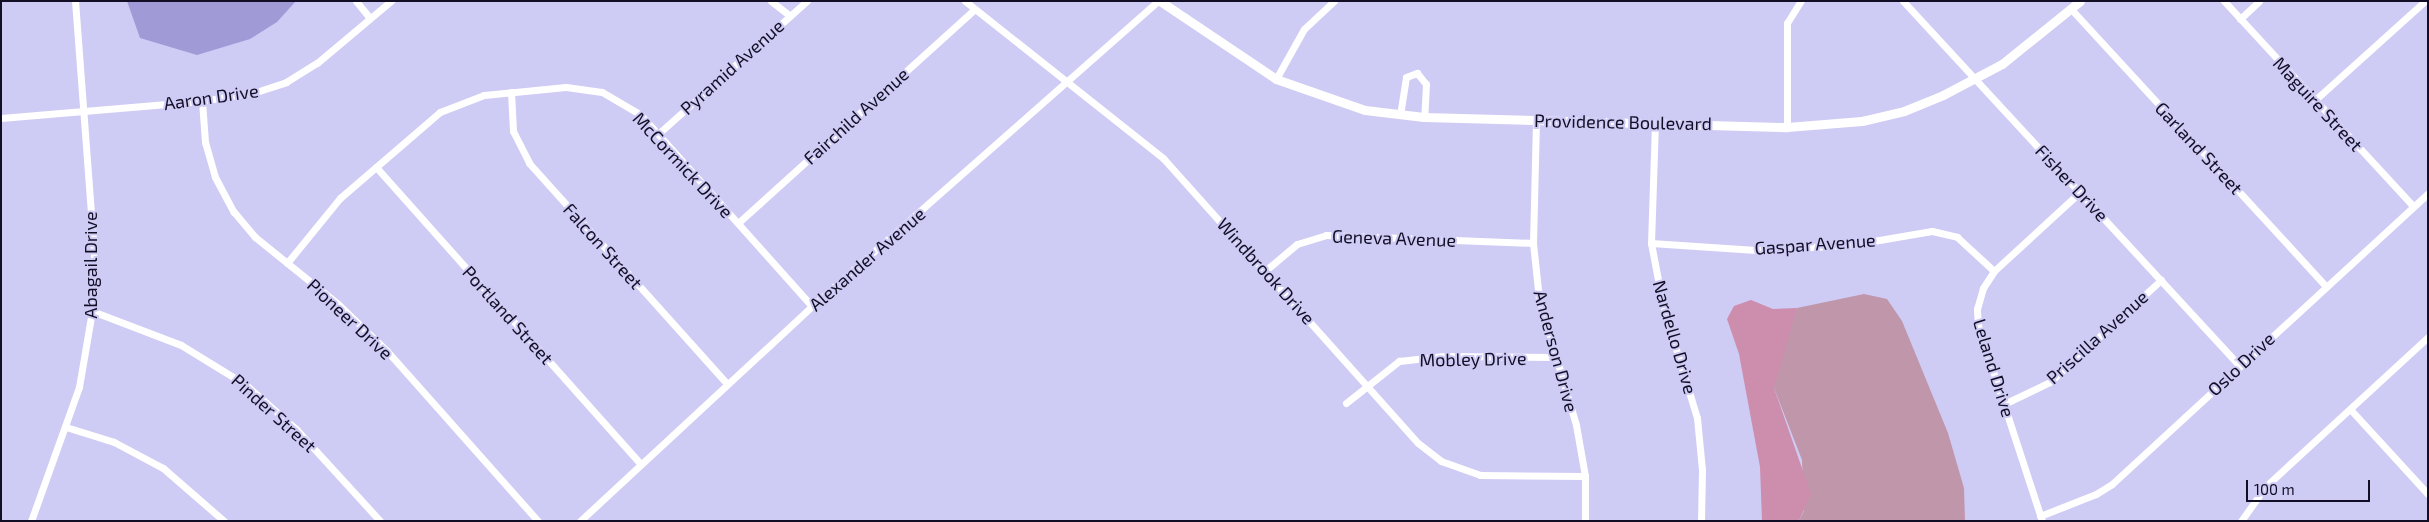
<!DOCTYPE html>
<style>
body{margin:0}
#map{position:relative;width:2429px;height:522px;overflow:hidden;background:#cecbf4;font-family:"Exo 2",sans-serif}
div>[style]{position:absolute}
.green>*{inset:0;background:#c096aa}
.forest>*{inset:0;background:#cd8dad}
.water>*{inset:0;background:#a09ad6}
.street>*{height:7px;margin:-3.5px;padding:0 3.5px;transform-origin:3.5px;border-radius:3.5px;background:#fff}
.secondary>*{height:9px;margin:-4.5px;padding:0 4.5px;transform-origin:4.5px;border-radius:4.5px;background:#fff}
span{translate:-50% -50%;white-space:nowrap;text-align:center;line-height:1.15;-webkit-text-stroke:4px #cecbf4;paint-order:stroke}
.street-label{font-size:18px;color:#120e26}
.frame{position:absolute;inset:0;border:2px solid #120e26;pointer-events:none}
.scale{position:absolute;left:2246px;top:480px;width:124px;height:22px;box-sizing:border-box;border:2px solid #120e26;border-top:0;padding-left:6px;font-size:15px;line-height:18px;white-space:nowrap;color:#120e26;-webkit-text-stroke:4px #cecbf4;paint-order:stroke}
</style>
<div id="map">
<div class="green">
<div style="clip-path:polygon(1864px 294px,1887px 299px,1902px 321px,1948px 433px,1964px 488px,1965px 521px,1799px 521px,1804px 511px,1802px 460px,1774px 388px,1785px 340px,1797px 308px)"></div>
</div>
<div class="forest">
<div style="clip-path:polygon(1751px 300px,1773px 309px,1797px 308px,1774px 388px,1811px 494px,1799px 521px,1762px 521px,1760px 467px,1739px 354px,1727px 319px,1734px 306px)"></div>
</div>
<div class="water">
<div style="clip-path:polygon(127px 1px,296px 1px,277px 22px,250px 39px,197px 55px,140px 38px)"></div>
</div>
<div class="street">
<div style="left:356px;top:1px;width:21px;rotate:51deg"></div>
<div style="left:771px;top:1px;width:24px;rotate:38deg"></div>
<div style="left:965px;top:1px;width:253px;rotate:38.4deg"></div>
<div style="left:1163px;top:158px;width:382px;rotate:48.2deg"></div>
<div style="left:1418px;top:443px;width:29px;rotate:38deg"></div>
<div style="left:1441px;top:461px;width:41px;rotate:19.7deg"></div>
<div style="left:1480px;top:475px;width:105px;rotate:0.5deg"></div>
<div style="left:1903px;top:1px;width:495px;rotate:47.3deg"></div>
<div style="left:2224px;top:1px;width:279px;rotate:47.3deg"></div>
<div style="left:2071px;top:9px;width:377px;rotate:47.4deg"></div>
<div style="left:2240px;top:19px;width:26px;rotate:-43deg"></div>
<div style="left:1276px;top:79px;width:57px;rotate:-60.8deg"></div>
<div style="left:1304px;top:29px;width:41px;rotate:-43deg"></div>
<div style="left:511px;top:92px;width:39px;rotate:87deg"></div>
<div style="left:513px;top:131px;width:36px;rotate:63deg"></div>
<div style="left:529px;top:163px;width:297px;rotate:48.1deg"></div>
<div style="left:2315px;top:100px;width:148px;rotate:-42deg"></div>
<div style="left:202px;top:101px;width:41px;rotate:85.8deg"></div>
<div style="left:205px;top:142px;width:36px;rotate:74deg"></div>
<div style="left:215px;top:177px;width:40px;rotate:62deg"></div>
<div style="left:234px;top:212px;width:33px;rotate:50deg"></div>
<div style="left:255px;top:237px;width:107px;rotate:38.9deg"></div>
<div style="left:338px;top:304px;width:68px;rotate:43.8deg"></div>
<div style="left:387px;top:351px;width:227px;rotate:48.4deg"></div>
<div style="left:1400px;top:115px;width:38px;rotate:-81deg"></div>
<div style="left:1406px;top:77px;width:12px;rotate:-20deg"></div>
<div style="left:1417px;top:73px;width:14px;rotate:51deg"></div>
<div style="left:1426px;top:84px;width:33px;rotate:93deg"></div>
<div style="left:1px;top:118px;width:202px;rotate:-4.8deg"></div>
<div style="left:202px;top:101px;width:55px;rotate:-9.5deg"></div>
<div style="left:256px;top:92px;width:32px;rotate:-18deg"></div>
<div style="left:286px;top:82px;width:36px;rotate:-32deg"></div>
<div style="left:317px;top:63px;width:97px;rotate:-40deg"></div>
<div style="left:1536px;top:121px;width:122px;rotate:91.4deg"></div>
<div style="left:1533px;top:243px;width:56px;rotate:83.9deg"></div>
<div style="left:1539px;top:299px;width:131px;rotate:73.6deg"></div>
<div style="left:1576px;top:425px;width:52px;rotate:80deg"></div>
<div style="left:1585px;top:476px;width:45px;rotate:90deg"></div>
<div style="left:1655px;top:123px;width:120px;rotate:91.9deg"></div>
<div style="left:1651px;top:243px;width:64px;rotate:79.2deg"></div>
<div style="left:1663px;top:306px;width:117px;rotate:73.1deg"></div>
<div style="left:1697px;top:418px;width:52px;rotate:84.5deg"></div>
<div style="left:1702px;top:470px;width:51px;rotate:91.1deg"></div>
<div style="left:1787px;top:127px;width:104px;rotate:-90deg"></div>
<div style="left:1787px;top:23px;width:26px;rotate:-58deg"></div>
<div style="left:658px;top:134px;width:200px;rotate:-41.8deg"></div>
<div style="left:376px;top:167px;width:398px;rotate:48.3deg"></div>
<div style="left:738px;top:223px;width:319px;rotate:-42.1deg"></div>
<div style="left:1651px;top:243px;width:105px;rotate:3.8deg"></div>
<div style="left:1756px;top:250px;width:94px;rotate:-3deg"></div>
<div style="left:1850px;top:245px;width:83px;rotate:-9.7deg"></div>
<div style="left:1932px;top:231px;width:26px;rotate:13deg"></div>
<div style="left:1957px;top:237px;width:50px;rotate:42.6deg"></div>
<div style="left:287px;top:263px;width:84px;rotate:-50.8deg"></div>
<div style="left:340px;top:198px;width:132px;rotate:-40.7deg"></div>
<div style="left:440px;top:112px;width:47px;rotate:-21.1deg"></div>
<div style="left:484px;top:95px;width:82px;rotate:-5.6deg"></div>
<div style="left:566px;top:87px;width:36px;rotate:8deg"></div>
<div style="left:602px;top:92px;width:45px;rotate:30.5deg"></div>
<div style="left:641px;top:115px;width:256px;rotate:48.2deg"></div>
<div style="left:1266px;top:270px;width:40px;rotate:-40deg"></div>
<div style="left:1297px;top:244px;width:30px;rotate:-17deg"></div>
<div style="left:1326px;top:235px;width:207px;rotate:2.2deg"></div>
<div style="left:92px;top:311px;width:95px;rotate:20.9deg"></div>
<div style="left:181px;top:345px;width:76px;rotate:31.6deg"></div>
<div style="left:246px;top:385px;width:68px;rotate:41.4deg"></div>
<div style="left:297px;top:430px;width:123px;rotate:47.6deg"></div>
<div style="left:1346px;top:403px;width:68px;rotate:-38.4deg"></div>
<div style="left:1399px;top:361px;width:45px;rotate:-6.3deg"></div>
<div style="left:1444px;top:356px;width:110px;rotate:0.5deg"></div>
<div style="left:2004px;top:404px;width:51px;rotate:-25.6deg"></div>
<div style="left:2050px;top:382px;width:151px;rotate:-42.6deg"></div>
<div style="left:2350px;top:409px;width:115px;rotate:47.5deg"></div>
<div style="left:66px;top:427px;width:50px;rotate:17.4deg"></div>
<div style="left:114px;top:442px;width:55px;rotate:28deg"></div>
<div style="left:163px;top:468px;width:81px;rotate:41deg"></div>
<div style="left:2040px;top:516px;width:60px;rotate:-21.4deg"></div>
<div style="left:2096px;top:494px;width:19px;rotate:-32deg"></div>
<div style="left:2112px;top:484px;width:430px;rotate:-42.6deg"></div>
<div style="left:31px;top:521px;width:142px;rotate:-70.3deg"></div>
<div style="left:79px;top:387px;width:77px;rotate:-80.3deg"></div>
<div style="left:92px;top:311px;width:58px;rotate:-88deg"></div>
<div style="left:94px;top:253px;width:253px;rotate:-94.3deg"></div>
<div style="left:580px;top:521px;width:316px;rotate:-42.8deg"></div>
<div style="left:812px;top:306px;width:461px;rotate:-41.4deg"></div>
<div style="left:2042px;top:521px;width:206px;rotate:-108.1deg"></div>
<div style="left:1978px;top:325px;width:16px;rotate:-94deg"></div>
<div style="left:1977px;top:309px;width:22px;rotate:-74deg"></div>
<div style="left:1983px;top:288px;width:20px;rotate:-57deg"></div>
<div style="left:1994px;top:271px;width:117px;rotate:-42.6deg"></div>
<div style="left:2241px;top:521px;width:43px;rotate:-54.5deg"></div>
<div style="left:2266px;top:486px;width:220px;rotate:-42.6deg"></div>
</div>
<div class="secondary">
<div style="left:1160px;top:1px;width:140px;rotate:33.9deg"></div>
<div style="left:1276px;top:79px;width:94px;rotate:19.2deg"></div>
<div style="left:1365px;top:110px;width:59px;rotate:6.8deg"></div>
<div style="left:1424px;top:117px;width:363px;rotate:1.6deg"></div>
<div style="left:1787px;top:127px;width:75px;rotate:-4.6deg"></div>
<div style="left:1862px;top:121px;width:43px;rotate:-13.4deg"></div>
<div style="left:1904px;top:111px;width:42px;rotate:-22.3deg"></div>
<div style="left:1943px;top:95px;width:67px;rotate:-27.7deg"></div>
<div style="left:2002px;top:64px;width:100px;rotate:-38.9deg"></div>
</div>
<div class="street-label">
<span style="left:732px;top:67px;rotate:-42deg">Pyramid Avenue</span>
<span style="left:211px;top:97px;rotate:-8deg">Aaron Drive</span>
<span style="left:2318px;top:104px;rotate:47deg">Maguire Street</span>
<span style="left:856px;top:116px;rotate:-42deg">Fairchild Avenue</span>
<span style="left:1623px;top:122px;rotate:1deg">Providence Boulevard</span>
<span style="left:2199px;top:148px;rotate:47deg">Garland Street</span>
<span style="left:683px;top:165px;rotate:47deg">McCormick Drive</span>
<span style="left:2072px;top:183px;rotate:47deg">Fisher Drive</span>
<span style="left:1394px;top:238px;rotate:2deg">Geneva Avenue</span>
<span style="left:1815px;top:244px;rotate:-4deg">Gaspar Avenue</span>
<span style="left:603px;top:246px;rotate:48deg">Falcon Street</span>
<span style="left:867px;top:259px;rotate:-41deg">Alexander Avenue</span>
<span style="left:90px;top:265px;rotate:-90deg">Abagail Drive</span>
<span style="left:1266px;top:271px;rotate:48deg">Windbrook Drive</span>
<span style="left:508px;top:315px;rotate:48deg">Portland Street</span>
<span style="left:350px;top:319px;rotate:43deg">Pioneer Drive</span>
<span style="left:1675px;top:337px;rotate:74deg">Nardello Drive</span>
<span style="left:2097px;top:337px;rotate:-42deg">Priscilla Avenue</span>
<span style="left:1556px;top:351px;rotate:75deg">Anderson Drive</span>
<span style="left:1473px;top:359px;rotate:-1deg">Mobley Drive</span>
<span style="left:2241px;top:364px;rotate:-43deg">Oslo Drive</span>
<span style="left:1994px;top:368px;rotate:73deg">Leland Drive</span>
<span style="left:274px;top:413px;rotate:42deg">Pinder Street</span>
</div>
<div class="frame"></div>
<div class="scale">100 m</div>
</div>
